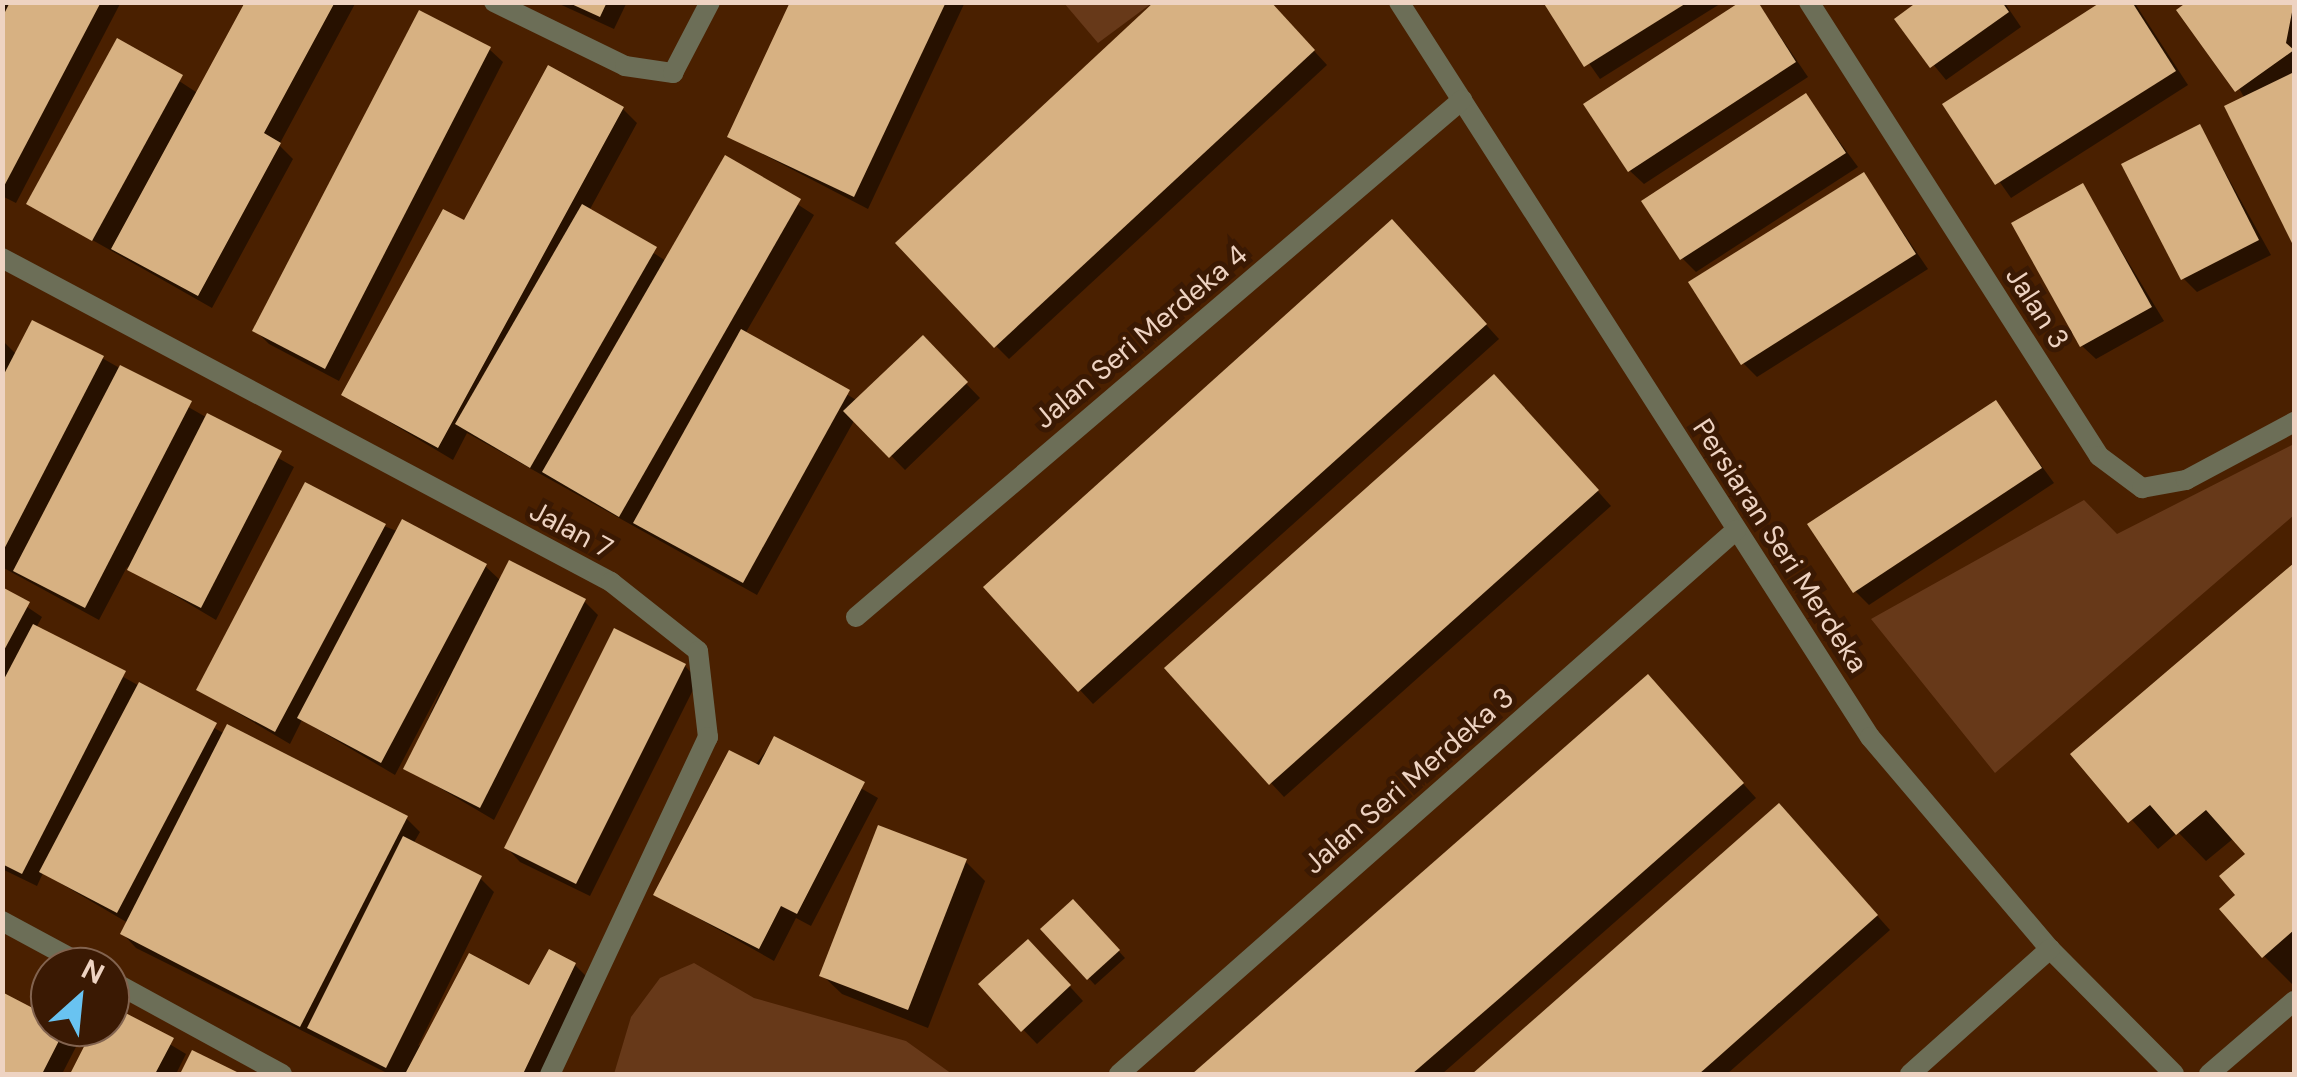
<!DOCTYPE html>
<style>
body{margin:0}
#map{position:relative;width:2297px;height:1077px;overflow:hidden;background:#4a2000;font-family:"DM Sans",sans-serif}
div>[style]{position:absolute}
.green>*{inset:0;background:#673919}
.shadow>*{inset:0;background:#0007}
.building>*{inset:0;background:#d7b182}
.street>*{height:20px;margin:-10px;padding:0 10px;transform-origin:10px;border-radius:10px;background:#6c6e57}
span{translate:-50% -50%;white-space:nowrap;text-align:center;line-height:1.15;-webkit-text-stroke:10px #3a1903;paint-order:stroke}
.street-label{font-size:28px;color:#eed3c2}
.frame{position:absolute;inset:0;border:5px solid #eed3c2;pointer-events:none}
.north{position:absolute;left:30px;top:947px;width:100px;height:100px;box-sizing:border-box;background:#3a1903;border:2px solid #82634f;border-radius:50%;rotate:27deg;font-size:28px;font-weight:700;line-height:40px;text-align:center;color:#eed3c2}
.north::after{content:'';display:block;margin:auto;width:35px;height:45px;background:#69c3f1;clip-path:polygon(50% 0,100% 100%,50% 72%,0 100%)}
</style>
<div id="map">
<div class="green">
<div style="clip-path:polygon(1064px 3px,1152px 3px,1098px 43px)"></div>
<div style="clip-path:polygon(2294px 444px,2294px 515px,1995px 773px,1871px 619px,2084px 500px,2117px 534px)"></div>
<div style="clip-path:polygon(694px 963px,754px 998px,906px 1041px,952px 1074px,614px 1074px,631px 1017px,660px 978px)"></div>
</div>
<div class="shadow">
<div style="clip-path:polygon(2px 2px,121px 2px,16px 203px,2px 196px)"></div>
<div style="clip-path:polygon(248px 2px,356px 2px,279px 145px,293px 159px,212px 308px,29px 204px,118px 41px,199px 94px)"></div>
<div style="clip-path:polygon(555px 2px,627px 2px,614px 29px)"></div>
<div style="clip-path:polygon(792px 2px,965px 2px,868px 209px,730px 137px)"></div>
<div style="clip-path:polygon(1269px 2px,1327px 65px,1009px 359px,996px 346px)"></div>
<div style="clip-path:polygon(1546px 2px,1723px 2px,1600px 79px)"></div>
<div style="clip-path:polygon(1757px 2px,1808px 77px,1644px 184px,1630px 171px)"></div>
<div style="clip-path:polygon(1922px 2px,2004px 2px,2021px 27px,1946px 80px,1897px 20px)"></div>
<div style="clip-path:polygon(2105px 2px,2136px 5px,2188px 85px,2011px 198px,1945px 104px)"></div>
<div style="clip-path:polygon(2191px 2px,2294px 2px,2294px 242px,2227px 107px,2245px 99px)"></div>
<div style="clip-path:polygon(489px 49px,503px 62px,339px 381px,269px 344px,255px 330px)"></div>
<div style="clip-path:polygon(1806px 96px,1858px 167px,1696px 272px,1682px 258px)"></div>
<div style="clip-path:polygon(623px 109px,637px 123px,589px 211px,666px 261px,726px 158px,814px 215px,745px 334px,858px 401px,923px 339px,980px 398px,905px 470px,855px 419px,757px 595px,467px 433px,453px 460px,344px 395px,465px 223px)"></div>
<div style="clip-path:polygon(2200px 127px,2271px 255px,2197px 292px,2183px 278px)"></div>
<div style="clip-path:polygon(1864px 175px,1928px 269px,1757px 377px,1743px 363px)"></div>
<div style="clip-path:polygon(2082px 186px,2164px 321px,2096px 359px,2082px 346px)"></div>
<div style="clip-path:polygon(1406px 236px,1499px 339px,1093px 704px,1080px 690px)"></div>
<div style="clip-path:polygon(2px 340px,17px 355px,102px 358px,294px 467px,216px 620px,127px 567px,99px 620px,2px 567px)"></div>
<div style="clip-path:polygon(1508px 391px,1611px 506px,1284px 797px,1271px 783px)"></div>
<div style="clip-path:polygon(1996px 403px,2054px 483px,1869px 605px,1855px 591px)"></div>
<div style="clip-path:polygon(384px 526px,485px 566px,501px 581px,584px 601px,598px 615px,494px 820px,406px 768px,446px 679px,395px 775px,302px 720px,290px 744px,199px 690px)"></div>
<div style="clip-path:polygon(2294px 567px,2294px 982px,2292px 984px,2264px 956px,2239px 895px,2248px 855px,2234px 838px,2206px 861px,2178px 832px,2158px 849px,2073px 754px)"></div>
<div style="clip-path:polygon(2px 590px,42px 617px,36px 628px,225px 734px,406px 818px,420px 832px,413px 844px,480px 878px,494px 892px,418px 1046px,575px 965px,589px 979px,541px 1074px,389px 1074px,136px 948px,123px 934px,128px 923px,43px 873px,37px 886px,2px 869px)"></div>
<div style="clip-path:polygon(685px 666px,698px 680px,590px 896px,520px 862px,507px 848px)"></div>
<div style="clip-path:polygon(1648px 678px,1756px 798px,1442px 1074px,1196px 1074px)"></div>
<div style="clip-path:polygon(775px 739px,878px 798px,811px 926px,796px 918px,774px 961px,657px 895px)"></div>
<div style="clip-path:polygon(1779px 806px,1890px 930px,1727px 1074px,1476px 1074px)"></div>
<div style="clip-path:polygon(966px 862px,985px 881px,928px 1028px,842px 994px,822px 975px)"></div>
<div style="clip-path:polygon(1073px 902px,1125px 958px,1095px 985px,1043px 929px)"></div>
<div style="clip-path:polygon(1042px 956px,1083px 1001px,1037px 1044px,981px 985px)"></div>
<div style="clip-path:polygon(2px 995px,79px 1041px,62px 1074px,2px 1074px)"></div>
<div style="clip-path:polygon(110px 1008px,186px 1054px,176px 1074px,72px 1074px,97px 1027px,110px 1027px)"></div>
</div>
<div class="building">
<div style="clip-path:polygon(10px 2px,101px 2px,2px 190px,2px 18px)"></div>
<div style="clip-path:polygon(245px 2px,335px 2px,264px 133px,281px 143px,198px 296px,111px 249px)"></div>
<div style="clip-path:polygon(567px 2px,607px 2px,600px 17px)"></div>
<div style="clip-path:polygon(790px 2px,946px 2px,854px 197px,727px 137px)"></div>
<div style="clip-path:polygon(1154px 2px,1271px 2px,1315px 50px,994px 348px,895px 243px)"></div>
<div style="clip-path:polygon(1543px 2px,1688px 2px,1584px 67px)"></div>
<div style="clip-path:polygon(1740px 2px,1758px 2px,1796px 62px,1628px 172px,1583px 104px)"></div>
<div style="clip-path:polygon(1917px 2px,2002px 2px,2009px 12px,1930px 68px,1894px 19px)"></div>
<div style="clip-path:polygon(2101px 2px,2132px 2px,2176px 71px,1995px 185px,1942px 104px)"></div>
<div style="clip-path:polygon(2187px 2px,2294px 2px,2286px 43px,2294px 50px,2235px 92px,2176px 10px)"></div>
<div style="clip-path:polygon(419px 10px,491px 47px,325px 369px,252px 331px)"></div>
<div style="clip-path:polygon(117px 38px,183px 75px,92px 241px,26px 204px)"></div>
<div style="clip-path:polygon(548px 65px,624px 107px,438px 448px,341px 395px,443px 209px,464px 220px)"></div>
<div style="clip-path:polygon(2294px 72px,2294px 247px,2224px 106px)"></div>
<div style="clip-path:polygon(1806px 93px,1846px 153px,1680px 260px,1641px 201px)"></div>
<div style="clip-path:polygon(2200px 124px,2259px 240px,2181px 280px,2121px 164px)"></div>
<div style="clip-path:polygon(725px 155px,801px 199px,619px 517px,542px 472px)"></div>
<div style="clip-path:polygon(1864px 172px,1916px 254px,1741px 365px,1688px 282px)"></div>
<div style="clip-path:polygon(2083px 183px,2152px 307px,2080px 347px,2011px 223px)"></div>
<div style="clip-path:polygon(582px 204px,657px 247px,530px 468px,455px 424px)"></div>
<div style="clip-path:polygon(1392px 219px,1487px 324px,1078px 692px,983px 587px)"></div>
<div style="clip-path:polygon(32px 320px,104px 356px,2px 553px,2px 378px)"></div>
<div style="clip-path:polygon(741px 329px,850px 390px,743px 583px,633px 523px)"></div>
<div style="clip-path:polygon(923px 335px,968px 382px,889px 458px,843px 411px)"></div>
<div style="clip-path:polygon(120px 365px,192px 401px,85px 608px,13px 571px)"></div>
<div style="clip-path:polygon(1494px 374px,1599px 490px,1269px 785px,1164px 668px)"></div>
<div style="clip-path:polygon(1996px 400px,2042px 468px,1853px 593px,1807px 524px)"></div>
<div style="clip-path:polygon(207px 413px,282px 451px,201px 608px,127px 570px)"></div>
<div style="clip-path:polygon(305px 482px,386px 524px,275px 732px,196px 690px)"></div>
<div style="clip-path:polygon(402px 519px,487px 564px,381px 763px,297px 718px)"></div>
<div style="clip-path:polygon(509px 560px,586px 599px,480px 808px,403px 769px)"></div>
<div style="clip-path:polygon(2294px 563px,2294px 930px,2262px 958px,2219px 909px,2235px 895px,2219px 876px,2245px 854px,2206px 810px,2176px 835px,2150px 805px,2128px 823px,2070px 754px)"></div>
<div style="clip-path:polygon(2px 587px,30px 602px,2px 654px)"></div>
<div style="clip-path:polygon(33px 624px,126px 671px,22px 874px,2px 864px,2px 683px)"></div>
<div style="clip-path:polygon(614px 628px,686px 664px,576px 884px,504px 848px)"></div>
<div style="clip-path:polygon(1648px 674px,1744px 783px,1501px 997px,1412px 1074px,1192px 1074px)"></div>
<div style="clip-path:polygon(139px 682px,217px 723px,117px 913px,39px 872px)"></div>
<div style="clip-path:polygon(227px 724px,408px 816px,300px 1027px,120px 934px)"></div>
<div style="clip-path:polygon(774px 736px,865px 782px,797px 914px,781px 906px,759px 949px,653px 895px,729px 750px,759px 765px)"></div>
<div style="clip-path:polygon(1779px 803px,1878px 915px,1716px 1059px,1699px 1074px,1472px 1074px)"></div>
<div style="clip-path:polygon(878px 825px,967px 859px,908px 1010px,819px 976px)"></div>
<div style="clip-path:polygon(403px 836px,482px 876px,386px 1068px,307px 1028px)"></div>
<div style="clip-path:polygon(1073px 899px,1120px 950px,1087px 980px,1040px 929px)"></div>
<div style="clip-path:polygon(1028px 939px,1071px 985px,1021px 1032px,978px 984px)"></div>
<div style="clip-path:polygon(549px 949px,576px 963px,523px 1074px,405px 1074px,469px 953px,529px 985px)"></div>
<div style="clip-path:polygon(2px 992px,50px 1017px,50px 1027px,66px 1027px,42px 1074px,2px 1074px)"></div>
<div style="clip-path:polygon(110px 1005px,174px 1038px,155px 1074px,70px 1074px,94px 1027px,110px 1027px)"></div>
<div style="clip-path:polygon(192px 1050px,241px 1074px,180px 1074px)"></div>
</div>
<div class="street">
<div style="left:494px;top:2px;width:146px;rotate:26deg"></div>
<div style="left:625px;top:66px;width:49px;rotate:8.3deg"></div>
<div style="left:673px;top:73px;width:80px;rotate:-62.5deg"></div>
<div style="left:1399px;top:2px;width:873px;rotate:57.35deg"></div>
<div style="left:1870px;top:737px;width:278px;rotate:49.7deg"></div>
<div style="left:2050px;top:949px;width:176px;rotate:45.2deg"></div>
<div style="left:1809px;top:2px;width:539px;rotate:57.43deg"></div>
<div style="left:2099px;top:456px;width:54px;rotate:36.7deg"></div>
<div style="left:2142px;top:488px;width:45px;rotate:-10.3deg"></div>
<div style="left:2186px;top:480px;width:123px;rotate:-28.2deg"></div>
<div style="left:2px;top:258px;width:690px;rotate:28.01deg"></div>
<div style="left:611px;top:582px;width:111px;rotate:38.4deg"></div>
<div style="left:698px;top:651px;width:87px;rotate:83.4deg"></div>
<div style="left:708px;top:737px;width:372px;rotate:115.1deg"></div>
<div style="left:856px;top:617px;width:797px;rotate:-40.47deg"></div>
<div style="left:2px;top:921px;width:97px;rotate:28.4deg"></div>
<div style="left:110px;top:980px;width:196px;rotate:28.7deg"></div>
<div style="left:1119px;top:1074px;width:823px;rotate:-41.4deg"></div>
<div style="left:1910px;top:1074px;width:188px;rotate:-41.8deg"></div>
<div style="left:2209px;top:1074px;width:112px;rotate:-40.7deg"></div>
</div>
<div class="street-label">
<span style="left:2037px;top:308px;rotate:57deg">Jalan 3</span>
<span style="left:1141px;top:337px;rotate:-40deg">Jalan Seri Merdeka 4</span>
<span style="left:571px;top:530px;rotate:28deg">Jalan 7</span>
<span style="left:1780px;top:546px;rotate:57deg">Persiaran Seri Merdeka</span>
<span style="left:1409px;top:781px;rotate:-41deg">Jalan Seri Merdeka 3</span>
</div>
<div class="frame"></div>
<div class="north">N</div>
</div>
